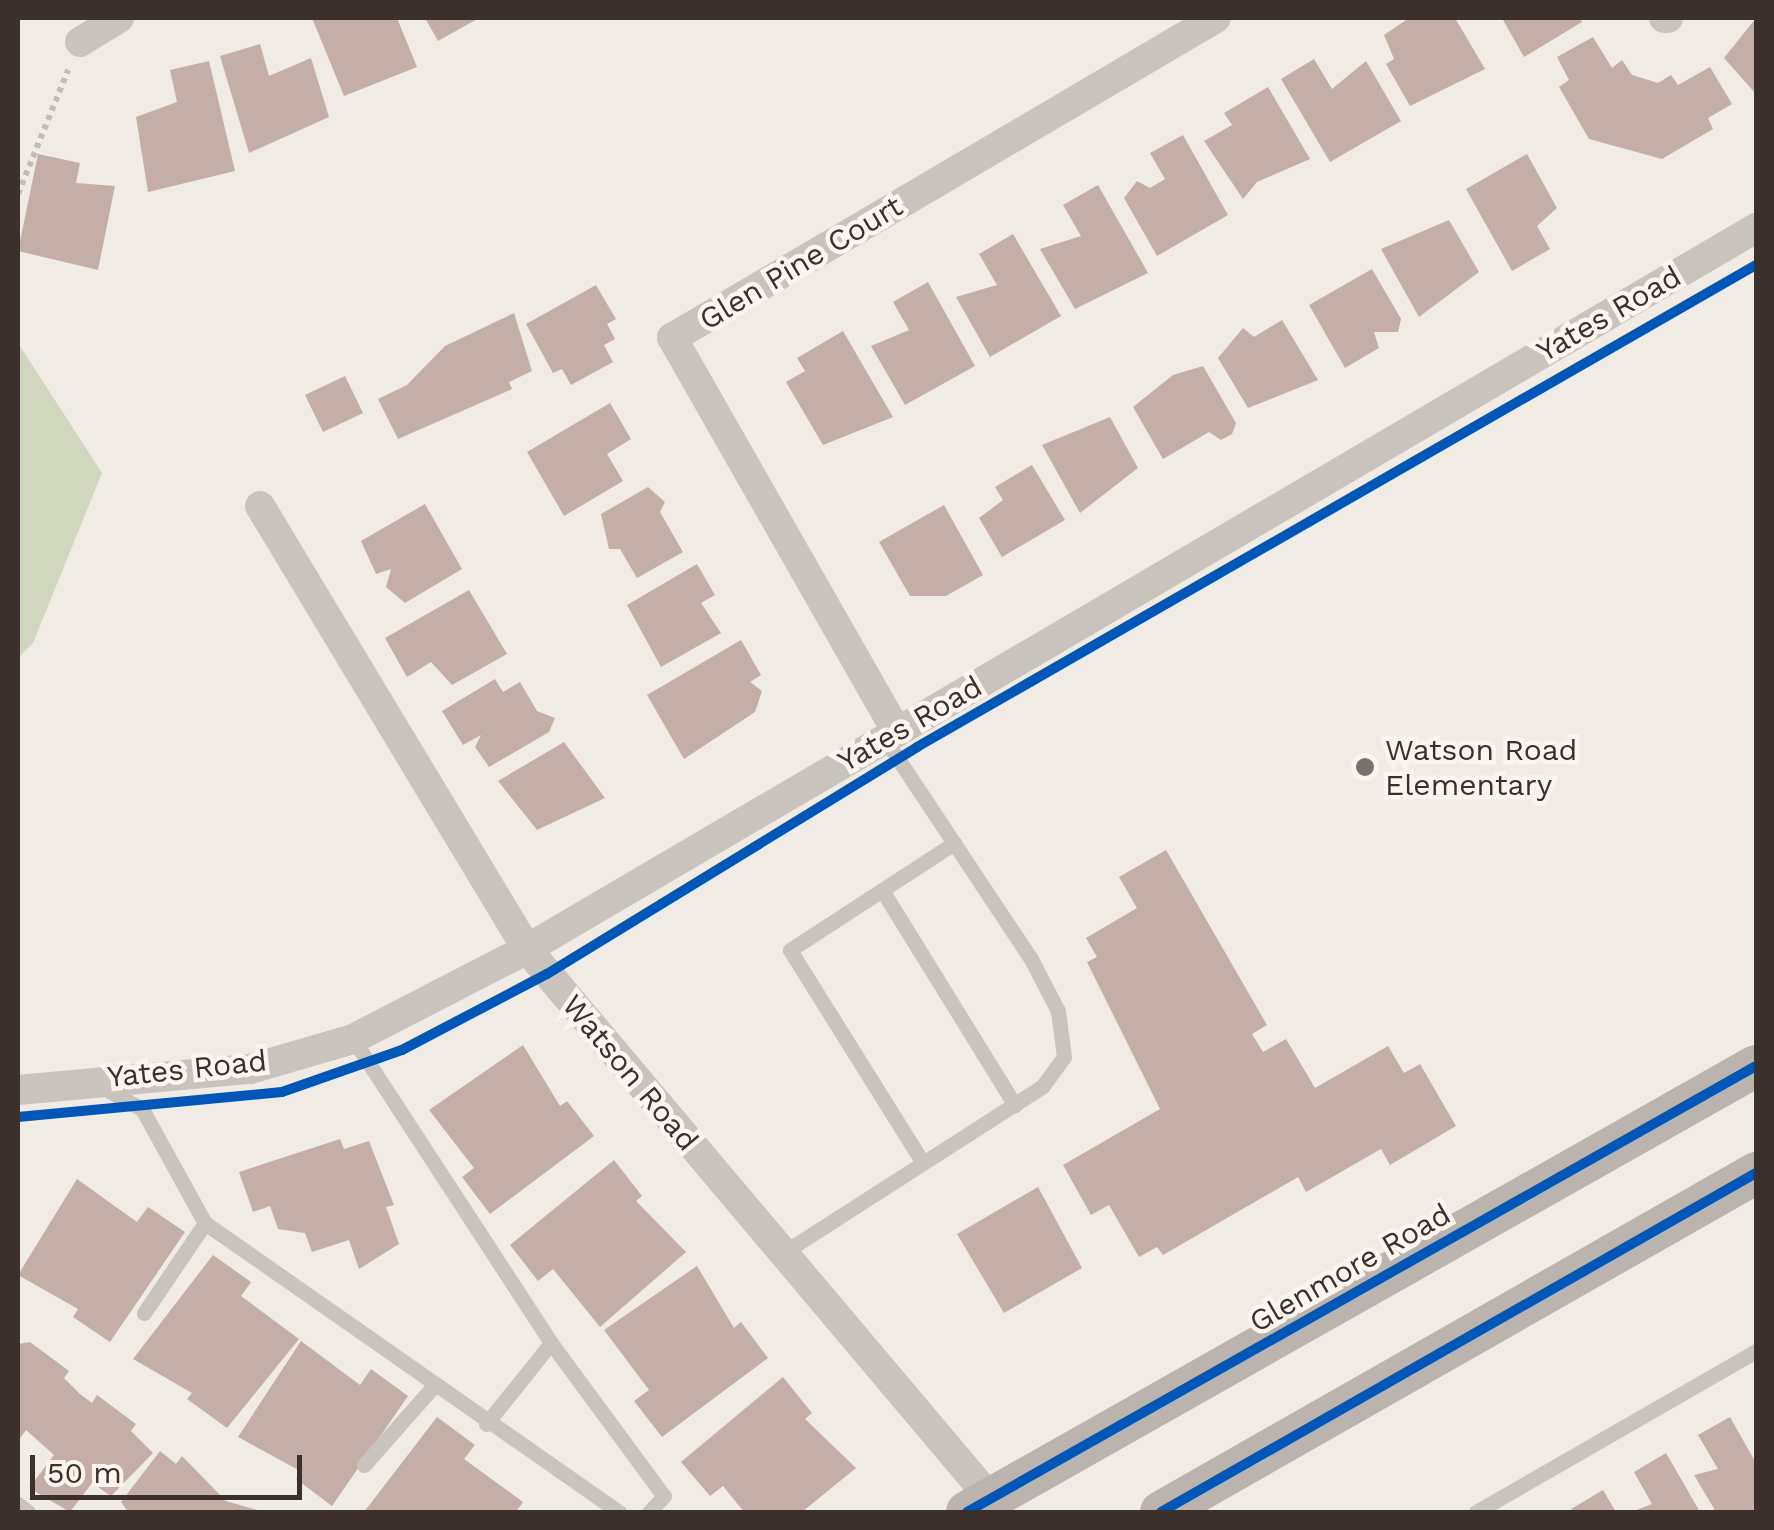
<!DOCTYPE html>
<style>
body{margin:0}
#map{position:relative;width:1774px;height:1530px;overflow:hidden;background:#f0ebe5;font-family:"Work Sans",sans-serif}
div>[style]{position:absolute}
.green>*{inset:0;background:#d1d6bf}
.building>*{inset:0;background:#c3afa7}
.path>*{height:6px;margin-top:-3px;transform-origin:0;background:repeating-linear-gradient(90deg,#c2bbb6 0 5px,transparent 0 10px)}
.service>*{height:15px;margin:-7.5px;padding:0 7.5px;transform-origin:7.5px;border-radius:7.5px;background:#c9c3be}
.minor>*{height:30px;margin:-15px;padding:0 15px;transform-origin:15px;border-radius:15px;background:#c9c3be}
.secondary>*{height:42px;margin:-21px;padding:0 21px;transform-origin:21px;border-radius:21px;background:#bab3ae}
.cycleway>*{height:10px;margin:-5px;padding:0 5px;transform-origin:5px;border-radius:5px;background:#0057b8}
.dots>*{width:28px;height:28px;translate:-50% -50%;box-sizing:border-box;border:5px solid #fbf5ee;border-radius:50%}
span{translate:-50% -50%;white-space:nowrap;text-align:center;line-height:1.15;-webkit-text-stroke:9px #fbf5ee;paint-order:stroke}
.street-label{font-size:30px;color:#3b302b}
.poi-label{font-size:30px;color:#3b302b}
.left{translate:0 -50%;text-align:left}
.frame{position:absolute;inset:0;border:20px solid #3b302b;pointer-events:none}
.scale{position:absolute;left:30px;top:1455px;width:272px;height:45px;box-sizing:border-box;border:5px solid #3b302b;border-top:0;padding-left:12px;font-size:30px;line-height:35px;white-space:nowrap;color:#3b302b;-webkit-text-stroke:8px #fbf5ee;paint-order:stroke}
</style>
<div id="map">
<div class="green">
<div style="clip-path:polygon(18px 343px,102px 473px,33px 643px,18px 658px)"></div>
</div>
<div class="building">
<div style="clip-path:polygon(312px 18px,397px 18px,417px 67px,344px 96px)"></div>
<div style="clip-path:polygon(425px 18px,479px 18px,438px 41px)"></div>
<div style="clip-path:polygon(1409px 18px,1455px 18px,1485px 69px,1410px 106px,1386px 64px,1394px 59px,1384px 35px)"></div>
<div style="clip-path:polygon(1502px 18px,1580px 18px,1582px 22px,1524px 57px)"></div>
<div style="clip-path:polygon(1756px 18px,1756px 94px,1724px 58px)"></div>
<div style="clip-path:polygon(1593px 37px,1612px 68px,1622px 60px,1632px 75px,1658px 83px,1671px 75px,1678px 85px,1710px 67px,1732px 104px,1708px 118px,1713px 129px,1662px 159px,1589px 139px,1559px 87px,1569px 80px,1557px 57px)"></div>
<div style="clip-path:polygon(260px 44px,269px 76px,311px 58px,329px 117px,249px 153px,220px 56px)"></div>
<div style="clip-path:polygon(1314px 59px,1332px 89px,1366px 61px,1401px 121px,1330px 162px,1281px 79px)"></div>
<div style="clip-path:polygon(209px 61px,235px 171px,148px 192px,136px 117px,177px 102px,170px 70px)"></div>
<div style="clip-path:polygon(1268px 87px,1310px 159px,1257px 182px,1243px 199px,1204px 141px,1232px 125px,1224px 113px)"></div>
<div style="clip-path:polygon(1183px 135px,1228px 215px,1157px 256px,1124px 198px,1137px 181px,1150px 188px,1165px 179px,1150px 153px)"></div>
<div style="clip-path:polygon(38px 154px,80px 163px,76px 183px,115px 186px,98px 270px,18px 251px)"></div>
<div style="clip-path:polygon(1527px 154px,1557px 208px,1537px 226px,1550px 249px,1512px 271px,1466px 189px)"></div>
<div style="clip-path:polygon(1098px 185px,1148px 273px,1075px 309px,1040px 249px,1081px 236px,1063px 205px)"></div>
<div style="clip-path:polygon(1449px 220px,1479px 272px,1419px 317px,1381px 249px)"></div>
<div style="clip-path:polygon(1013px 234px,1061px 316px,990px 357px,956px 297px,997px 285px,979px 254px)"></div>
<div style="clip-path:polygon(1372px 269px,1401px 319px,1398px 332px,1374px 332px,1379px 348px,1345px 368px,1309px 305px)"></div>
<div style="clip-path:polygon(928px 282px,975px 366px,905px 405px,871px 346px,909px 330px,893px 302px)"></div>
<div style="clip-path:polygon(596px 285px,616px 319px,607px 324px,615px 339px,604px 345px,613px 362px,571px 385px,562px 369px,553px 373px,526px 324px)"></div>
<div style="clip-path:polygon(514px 313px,532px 371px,509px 382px,512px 389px,398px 439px,378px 399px,407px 385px,445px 346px)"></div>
<div style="clip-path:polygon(1282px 320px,1318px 380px,1248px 408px,1218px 358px,1243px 328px,1254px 337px)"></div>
<div style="clip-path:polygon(843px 331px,893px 417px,823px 445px,786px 382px,805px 371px,797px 358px)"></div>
<div style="clip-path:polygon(1203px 366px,1236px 423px,1232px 434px,1221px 440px,1209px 432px,1163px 459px,1133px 407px,1173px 375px)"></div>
<div style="clip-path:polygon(345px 376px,363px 413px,323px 432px,305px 395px)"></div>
<div style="clip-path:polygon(610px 403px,631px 439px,607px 454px,623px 481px,564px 516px,527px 452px)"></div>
<div style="clip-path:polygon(1110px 417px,1138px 468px,1080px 513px,1042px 445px)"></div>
<div style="clip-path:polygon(1032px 465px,1065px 520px,1002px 557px,979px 518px,1003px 500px,995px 487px)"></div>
<div style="clip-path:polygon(648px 487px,665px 502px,660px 512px,683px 552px,637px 578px,620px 549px,609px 549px,601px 514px)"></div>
<div style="clip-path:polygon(425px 504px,462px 569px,405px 603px,386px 587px,391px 569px,376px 574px,361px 541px)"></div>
<div style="clip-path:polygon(944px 505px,983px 575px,946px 596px,910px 596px,879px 542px)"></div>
<div style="clip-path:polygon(697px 564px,715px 595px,701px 603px,721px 633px,661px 667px,627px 605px)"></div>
<div style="clip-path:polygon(469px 590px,507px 654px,452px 685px,431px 662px,407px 677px,385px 638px)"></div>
<div style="clip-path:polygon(741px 640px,761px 675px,750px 682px,762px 691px,755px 712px,684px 759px,647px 695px)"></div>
<div style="clip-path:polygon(495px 679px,503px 692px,520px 682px,537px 711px,555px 718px,549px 732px,489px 767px,475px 747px,481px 735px,463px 745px,442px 711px)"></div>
<div style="clip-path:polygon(564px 742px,605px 798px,537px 830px,498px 781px)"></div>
<div style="clip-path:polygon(1166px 850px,1267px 1025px,1252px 1034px,1263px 1052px,1286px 1039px,1315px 1088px,1388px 1046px,1404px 1073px,1420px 1064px,1456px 1126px,1390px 1165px,1381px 1149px,1306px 1192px,1298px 1177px,1163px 1255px,1157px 1247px,1139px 1257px,1109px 1205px,1091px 1215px,1063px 1165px,1160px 1109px,1087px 962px,1097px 957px,1086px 938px,1137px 908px,1119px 877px)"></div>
<div style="clip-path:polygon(523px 1045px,560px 1106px,567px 1101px,594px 1136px,490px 1214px,462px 1177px,474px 1168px,429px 1110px)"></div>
<div style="clip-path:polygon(340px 1139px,344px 1149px,369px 1141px,394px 1205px,386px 1207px,399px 1244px,359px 1269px,349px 1240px,312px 1252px,305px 1233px,278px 1229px,270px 1206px,253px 1212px,239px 1172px)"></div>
<div style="clip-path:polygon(614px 1160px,642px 1196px,636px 1201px,686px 1252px,600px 1327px,553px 1269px,538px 1281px,510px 1245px)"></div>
<div style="clip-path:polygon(77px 1179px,137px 1222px,148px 1207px,185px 1232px,110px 1342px,73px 1317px,78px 1309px,18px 1275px)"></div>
<div style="clip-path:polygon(1038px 1187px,1082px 1268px,1004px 1313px,957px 1234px)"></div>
<div style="clip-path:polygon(213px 1255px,251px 1282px,241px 1296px,299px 1339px,227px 1428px,187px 1399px,192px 1393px,133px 1359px)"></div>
<div style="clip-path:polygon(697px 1266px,734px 1328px,741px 1322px,768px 1358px,662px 1437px,634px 1401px,649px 1390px,604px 1330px)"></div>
<div style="clip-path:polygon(301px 1341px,360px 1385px,371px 1369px,408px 1396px,332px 1506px,296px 1479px,302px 1472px,238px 1437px)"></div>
<div style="clip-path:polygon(30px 1342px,69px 1371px,64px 1378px,80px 1394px,92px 1403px,97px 1395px,136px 1424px,131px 1431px,153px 1453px,111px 1496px,92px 1483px,70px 1512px,29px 1488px,54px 1455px,26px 1430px,18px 1441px,18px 1344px)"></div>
<div style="clip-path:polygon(783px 1377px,812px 1413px,805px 1419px,856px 1468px,802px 1512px,744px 1512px,723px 1486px,710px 1496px,681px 1462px)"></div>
<div style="clip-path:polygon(437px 1417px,475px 1445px,464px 1459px,523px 1502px,516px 1512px,364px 1512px)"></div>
<div style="clip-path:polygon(1730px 1417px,1756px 1463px,1756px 1512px,1716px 1512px,1694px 1475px,1718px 1469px,1698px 1435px)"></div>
<div style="clip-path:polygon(160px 1451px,176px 1464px,182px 1456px,226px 1501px,264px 1512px,128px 1512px,121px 1502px)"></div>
<div style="clip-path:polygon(1666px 1453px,1700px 1512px,1631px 1512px,1652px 1504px,1634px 1472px)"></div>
<div style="clip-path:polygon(1603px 1490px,1616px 1512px,1574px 1512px,1571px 1509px)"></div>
</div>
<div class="path">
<div style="left:18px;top:194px;width:134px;rotate:-68deg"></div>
</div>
<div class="service">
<div style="left:882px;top:890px;width:253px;rotate:58.3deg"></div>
<div style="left:353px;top:1039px;width:363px;rotate:56.9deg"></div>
<div style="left:551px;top:1343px;width:190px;rotate:53.6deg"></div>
<div style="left:664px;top:1496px;width:22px;rotate:133deg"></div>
<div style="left:102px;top:1087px;width:46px;rotate:28.8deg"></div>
<div style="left:142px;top:1109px;width:130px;rotate:61.1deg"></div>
<div style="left:205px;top:1223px;width:505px;rotate:34.92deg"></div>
<div style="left:923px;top:1163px;width:251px;rotate:-122deg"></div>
<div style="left:790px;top:950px;width:196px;rotate:-33.1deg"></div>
<div style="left:783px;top:1253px;width:308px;rotate:-32.7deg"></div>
<div style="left:1042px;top:1087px;width:37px;rotate:-54deg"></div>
<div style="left:1064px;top:1057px;width:46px;rotate:-97.4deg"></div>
<div style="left:1058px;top:1011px;width:59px;rotate:-117.4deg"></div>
<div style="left:1031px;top:959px;width:264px;rotate:-123.6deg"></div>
<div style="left:144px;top:1313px;width:109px;rotate:-55.9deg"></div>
<div style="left:486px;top:1424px;width:104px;rotate:-51.3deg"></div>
<div style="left:364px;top:1465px;width:101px;rotate:-48.6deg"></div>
<div style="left:18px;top:1504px;width:13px;rotate:39deg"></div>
<div style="left:1476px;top:1512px;width:323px;rotate:-29.9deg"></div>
</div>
<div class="minor">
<div style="left:1664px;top:18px;width:4px"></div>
<div style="left:80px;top:42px;width:46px;rotate:-31.6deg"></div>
<div style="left:260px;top:506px;width:517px;rotate:58.92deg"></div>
<div style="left:527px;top:949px;width:720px;rotate:49.85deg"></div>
<div style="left:897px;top:732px;width:454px;rotate:-119.7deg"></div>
<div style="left:672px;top:338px;width:631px;rotate:-30.47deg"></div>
<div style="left:18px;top:1090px;width:233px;rotate:-5.2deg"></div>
<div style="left:250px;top:1069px;width:107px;rotate:-16.2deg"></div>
<div style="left:353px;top:1039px;width:196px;rotate:-27.3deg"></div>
<div style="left:527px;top:949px;width:1425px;rotate:-30.4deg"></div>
</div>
<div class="secondary">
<div style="left:967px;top:1512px;width:906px;rotate:-29.48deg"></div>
<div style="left:1161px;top:1512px;width:685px;rotate:-29.67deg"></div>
</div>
<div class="cycleway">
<div style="left:18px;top:1117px;width:265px;rotate:-5.4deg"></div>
<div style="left:282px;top:1092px;width:127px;rotate:-19.3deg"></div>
<div style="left:402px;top:1050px;width:164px;rotate:-27.7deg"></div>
<div style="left:547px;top:974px;width:434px;rotate:-31.5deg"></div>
<div style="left:917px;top:747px;width:968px;rotate:-29.88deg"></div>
<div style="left:967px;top:1512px;width:906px;rotate:-29.48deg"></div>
<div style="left:1161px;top:1512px;width:685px;rotate:-29.67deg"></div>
</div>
<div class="dots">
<div style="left:1365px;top:767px;background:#7a716c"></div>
</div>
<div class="street-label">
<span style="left:801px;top:263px;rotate:-31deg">Glen Pine Court</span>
<span style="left:1609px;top:314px;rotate:-30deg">Yates Road</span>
<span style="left:910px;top:724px;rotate:-30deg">Yates Road</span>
<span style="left:187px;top:1069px;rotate:-6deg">Yates Road</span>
<span style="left:630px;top:1073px;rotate:50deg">Watson Road</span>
<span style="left:1350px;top:1268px;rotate:-30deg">Glenmore Road</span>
</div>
<div class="poi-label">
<span class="left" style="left:1385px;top:767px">Watson Road<br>Elementary</span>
</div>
<div class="frame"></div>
<div class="scale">50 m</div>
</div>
